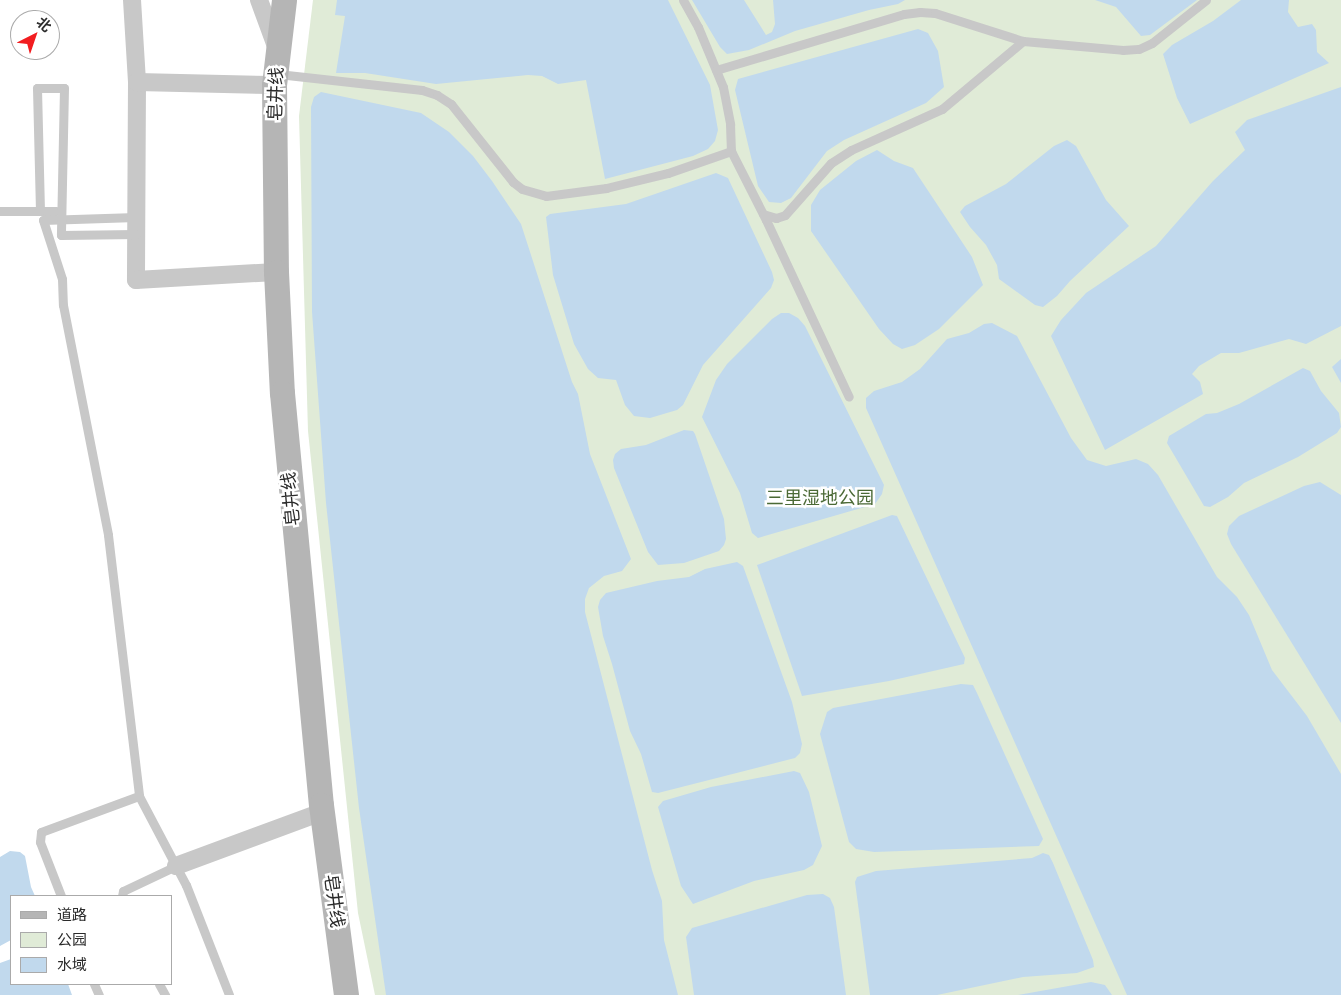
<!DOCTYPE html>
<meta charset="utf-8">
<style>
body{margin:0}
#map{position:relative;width:1341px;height:995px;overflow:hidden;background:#fff;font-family:Jost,"Noto Sans SC",sans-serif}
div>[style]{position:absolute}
.green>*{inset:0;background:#e0ebd7}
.water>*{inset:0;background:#c1d9ed}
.lane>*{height:9px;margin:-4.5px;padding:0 4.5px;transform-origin:4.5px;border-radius:4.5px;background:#c8c8c8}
.street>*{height:18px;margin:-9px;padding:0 9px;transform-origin:9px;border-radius:9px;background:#c8c8c8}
.secondary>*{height:25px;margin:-12.5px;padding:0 12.5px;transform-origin:12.5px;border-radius:12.5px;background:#b5b5b5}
.lane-bridge>*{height:9px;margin:-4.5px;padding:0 4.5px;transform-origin:4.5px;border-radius:4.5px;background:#c8c8c8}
span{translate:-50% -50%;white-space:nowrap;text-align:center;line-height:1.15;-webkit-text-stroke:5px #fff;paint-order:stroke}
.street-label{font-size:18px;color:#2b2b2b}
.park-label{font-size:18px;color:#4b6a36}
.legend{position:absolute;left:10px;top:895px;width:162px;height:90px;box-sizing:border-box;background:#fff;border:1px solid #aaa;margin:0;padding:6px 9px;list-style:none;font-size:15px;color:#2b2b2b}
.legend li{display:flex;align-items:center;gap:10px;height:25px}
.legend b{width:25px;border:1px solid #aaa}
.north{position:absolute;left:10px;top:10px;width:50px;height:50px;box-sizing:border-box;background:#fff;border:1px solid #aaa;border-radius:50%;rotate:41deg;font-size:14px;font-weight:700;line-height:20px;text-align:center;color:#2b2b2b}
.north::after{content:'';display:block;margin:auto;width:18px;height:22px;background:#f21d20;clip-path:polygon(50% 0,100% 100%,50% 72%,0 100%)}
</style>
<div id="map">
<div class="green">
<div style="clip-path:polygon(313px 0,1341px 0,1341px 995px,375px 995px,358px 913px,308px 431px,299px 116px)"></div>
</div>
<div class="water">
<div style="clip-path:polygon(337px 0,668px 0,710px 85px,718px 130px,715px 141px,708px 149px,693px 156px,605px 179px,586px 80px,558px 84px,542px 76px,528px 75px,436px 84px,365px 73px,336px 73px,345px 16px,335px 15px)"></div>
<div style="clip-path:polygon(692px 0,744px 0,766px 35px,772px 32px,775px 24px,773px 0,905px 0,898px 4px,869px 10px,795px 31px,749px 50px,727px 54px,720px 47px)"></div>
<div style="clip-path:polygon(1095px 0,1197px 0,1150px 35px,1141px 36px,1116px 7px)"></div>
<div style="clip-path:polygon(1241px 0,1289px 0,1288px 12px,1298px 27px,1312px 24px,1316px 30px,1317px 52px,1329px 63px,1190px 124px,1177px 98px,1163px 54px,1172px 45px,1213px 21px)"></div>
<div style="clip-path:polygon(918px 29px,928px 33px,938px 51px,944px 87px,926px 103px,844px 140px,827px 151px,791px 198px,781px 203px,769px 202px,758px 186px,735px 90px,738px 79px)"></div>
<div style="clip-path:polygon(1341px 87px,1341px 326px,1306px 344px,1289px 339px,1239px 353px,1221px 353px,1199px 366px,1192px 374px,1200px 382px,1203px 394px,1105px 450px,1051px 336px,1061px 320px,1086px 293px,1156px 246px,1213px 181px,1245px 150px,1235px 132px,1247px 120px)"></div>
<div style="clip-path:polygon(321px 92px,421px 113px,449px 132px,473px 156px,492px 181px,521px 224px,572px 382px,578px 394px,590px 454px,631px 559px,622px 571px,604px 576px,589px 588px,585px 599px,585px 612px,652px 870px,662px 901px,664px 940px,678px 995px,386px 995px,359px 808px,326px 503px,312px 312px,311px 107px,314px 97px)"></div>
<div style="clip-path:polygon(1067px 140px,1076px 146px,1106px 200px,1129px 226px,1070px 281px,1057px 296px,1043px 307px,1035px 305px,999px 279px,997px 265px,986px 245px,970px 227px,960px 212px,965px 206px,1006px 184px,1054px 146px)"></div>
<div style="clip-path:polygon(877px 150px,894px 161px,913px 168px,972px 257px,983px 285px,939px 329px,915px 345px,902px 349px,893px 344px,879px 329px,811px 231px,811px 205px,820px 190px,856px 161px)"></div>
<div style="clip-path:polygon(716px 173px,728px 178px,772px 272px,774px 280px,771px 288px,703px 365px,683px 405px,677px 410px,650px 418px,634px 416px,625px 405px,616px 380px,598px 378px,588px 369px,574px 344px,553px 275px,546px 217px,550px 214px,626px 204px)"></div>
<div style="clip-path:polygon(781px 313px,789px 313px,798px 318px,805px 326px,884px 485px,882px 494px,875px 504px,758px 538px,752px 533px,740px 493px,702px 417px,716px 380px,727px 364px,772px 319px)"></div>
<div style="clip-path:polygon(992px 323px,1017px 336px,1071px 438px,1087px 460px,1106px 466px,1136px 459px,1148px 464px,1158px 475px,1217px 577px,1237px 597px,1249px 615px,1272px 670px,1307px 716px,1341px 774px,1341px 995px,1127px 995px,866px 408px,866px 398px,874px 391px,902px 382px,920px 369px,947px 339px,969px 333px,984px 324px)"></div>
<div style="clip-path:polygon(1341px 359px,1341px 383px,1332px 367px)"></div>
<div style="clip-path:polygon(1303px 368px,1310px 371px,1321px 391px,1339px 413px,1341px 427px,1337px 433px,1298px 457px,1244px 483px,1228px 497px,1210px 507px,1204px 506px,1167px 443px,1169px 436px,1206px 414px,1217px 413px,1239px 404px)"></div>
<div style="clip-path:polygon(684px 430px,693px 431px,695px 434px,724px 519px,726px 539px,724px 545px,719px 551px,684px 563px,658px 565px,648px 552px,614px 468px,613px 460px,615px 454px,621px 449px,646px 445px)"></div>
<div style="clip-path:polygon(1320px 482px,1341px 495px,1341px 723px,1231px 544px,1227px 534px,1229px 526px,1239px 516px,1304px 486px)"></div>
<div style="clip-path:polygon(892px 515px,897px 516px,965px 658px,964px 664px,889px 681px,802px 696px,757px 565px)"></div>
<div style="clip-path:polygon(737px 562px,743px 566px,792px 702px,802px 744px,800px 753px,795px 758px,658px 793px,652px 792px,641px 754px,630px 731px,612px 664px,603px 636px,598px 607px,600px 600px,606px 593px,657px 581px,689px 577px,705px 569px)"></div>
<div style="clip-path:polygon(961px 684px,973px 685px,977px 693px,1043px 839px,1039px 846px,874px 852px,856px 849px,849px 842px,820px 734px,827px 712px,833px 708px)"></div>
<div style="clip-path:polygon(794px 771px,800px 773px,809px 792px,822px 846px,813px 865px,804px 870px,754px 881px,693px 904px,681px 886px,658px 807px,663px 801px,711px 787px)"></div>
<div style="clip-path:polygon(10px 851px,20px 852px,25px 856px,31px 887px,35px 896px,11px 896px,11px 940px,0 946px,0 857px)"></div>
<div style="clip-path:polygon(1043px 853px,1049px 855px,1053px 863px,1093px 960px,1094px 967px,1077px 973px,1023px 977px,937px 995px,870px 995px,855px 882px,857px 877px,876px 871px,1032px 858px)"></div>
<div style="clip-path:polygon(823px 894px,830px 898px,834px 907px,846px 995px,694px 995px,686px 937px,692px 928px,807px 895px)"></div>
<div style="clip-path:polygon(11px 959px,11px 984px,68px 984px,72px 995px,0 995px,0 963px)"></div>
<div style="clip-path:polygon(1091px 982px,1105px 985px,1112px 995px,1018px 995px)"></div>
</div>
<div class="lane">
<div style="left:683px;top:0;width:31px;rotate:61deg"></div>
<div style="left:698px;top:27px;width:65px;rotate:67.4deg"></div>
<div style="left:723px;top:87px;width:38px;rotate:79deg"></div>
<div style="left:730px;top:124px;width:27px;rotate:88deg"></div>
<div style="left:731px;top:151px;width:77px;rotate:63.1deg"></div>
<div style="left:766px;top:220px;width:195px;rotate:64.9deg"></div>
<div style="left:716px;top:70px;width:196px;rotate:-16.6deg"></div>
<div style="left:904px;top:14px;width:16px;rotate:-7deg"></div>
<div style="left:920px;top:12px;width:15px;rotate:4deg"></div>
<div style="left:935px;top:13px;width:92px;rotate:17.7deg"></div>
<div style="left:1023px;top:41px;width:100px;rotate:5.1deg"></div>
<div style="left:1123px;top:50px;width:16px;rotate:-4deg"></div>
<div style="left:1139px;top:49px;width:14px;rotate:-25deg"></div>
<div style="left:1152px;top:43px;width:69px;rotate:-38.5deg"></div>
<div style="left:278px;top:74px;width:145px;rotate:6.3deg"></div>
<div style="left:422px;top:90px;width:16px;rotate:18deg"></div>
<div style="left:437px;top:95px;width:17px;rotate:33deg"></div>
<div style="left:451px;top:104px;width:100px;rotate:51.5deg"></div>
<div style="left:513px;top:182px;width:11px;rotate:38deg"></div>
<div style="left:522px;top:189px;width:25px;rotate:16deg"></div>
<div style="left:546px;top:196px;width:61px;rotate:-7.6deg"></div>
<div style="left:606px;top:188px;width:64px;rotate:-13.6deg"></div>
<div style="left:668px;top:173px;width:67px;rotate:-19.2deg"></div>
<div style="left:0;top:211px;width:56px"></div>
<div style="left:763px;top:214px;width:14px;rotate:17deg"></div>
<div style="left:776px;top:218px;width:9px;rotate:-18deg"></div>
<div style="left:785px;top:215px;width:69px;rotate:-48.5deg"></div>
<div style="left:831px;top:163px;width:24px;rotate:-33deg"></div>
<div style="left:851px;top:150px;width:100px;rotate:-24.3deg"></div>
<div style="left:942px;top:109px;width:106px;rotate:-40deg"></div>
<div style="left:136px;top:217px;width:93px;rotate:178.2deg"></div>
<div style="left:43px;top:220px;width:62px;rotate:72.1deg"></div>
<div style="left:62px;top:279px;width:26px;rotate:88deg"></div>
<div style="left:63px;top:305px;width:234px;rotate:78.9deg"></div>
<div style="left:108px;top:535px;width:263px;rotate:83.2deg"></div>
<div style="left:139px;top:796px;width:101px;rotate:62.2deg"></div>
<div style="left:186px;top:885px;width:118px;rotate:68.6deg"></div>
<div style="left:61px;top:896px;width:58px;rotate:-111.3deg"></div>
<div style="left:40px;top:842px;width:10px;rotate:-84deg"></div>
<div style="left:41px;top:832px;width:104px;rotate:-20.2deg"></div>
<div style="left:122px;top:896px;width:5px;rotate:-79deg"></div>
<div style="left:123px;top:891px;width:59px;rotate:-25.3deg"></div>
<div style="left:94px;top:984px;width:12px;rotate:66deg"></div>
<div style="left:159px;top:984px;width:13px;rotate:61deg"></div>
</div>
<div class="street">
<div style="left:132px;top:0;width:82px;rotate:86.5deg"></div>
<div style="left:137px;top:82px;width:198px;rotate:90.3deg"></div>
<div style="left:136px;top:280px;width:140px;rotate:-3.3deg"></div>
<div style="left:259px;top:0;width:52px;rotate:69.8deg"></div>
<div style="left:137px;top:82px;width:137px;rotate:1.3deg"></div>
<div style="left:176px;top:866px;width:156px;rotate:-20.3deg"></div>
</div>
<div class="secondary">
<div style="left:284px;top:0;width:86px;rotate:96.7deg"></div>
<div style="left:274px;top:85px;width:187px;rotate:89.4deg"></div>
<div style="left:276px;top:272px;width:121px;rotate:87.2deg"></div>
<div style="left:282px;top:393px;width:414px;rotate:84.6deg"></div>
<div style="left:321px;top:805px;width:192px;rotate:82.5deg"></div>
</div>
<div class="lane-bridge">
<div style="left:40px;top:211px;width:123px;rotate:-91.4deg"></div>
<div style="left:37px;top:88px;width:27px"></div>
<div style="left:64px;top:88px;width:147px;rotate:91.2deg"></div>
<div style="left:61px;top:235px;width:75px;rotate:-0.8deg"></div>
</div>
<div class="street-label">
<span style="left:276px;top:94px;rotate:-88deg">皂井线</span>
<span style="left:291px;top:499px;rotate:-95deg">皂井线</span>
<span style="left:334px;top:901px;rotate:83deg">皂井线</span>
</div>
<div class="park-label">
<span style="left:820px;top:498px">三里湿地公园</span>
</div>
<ul class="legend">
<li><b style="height:6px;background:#b5b5b5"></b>道路</li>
<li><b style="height:14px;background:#e0ebd7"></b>公园</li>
<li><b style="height:14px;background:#c1d9ed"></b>水域</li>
</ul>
<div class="north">北</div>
</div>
